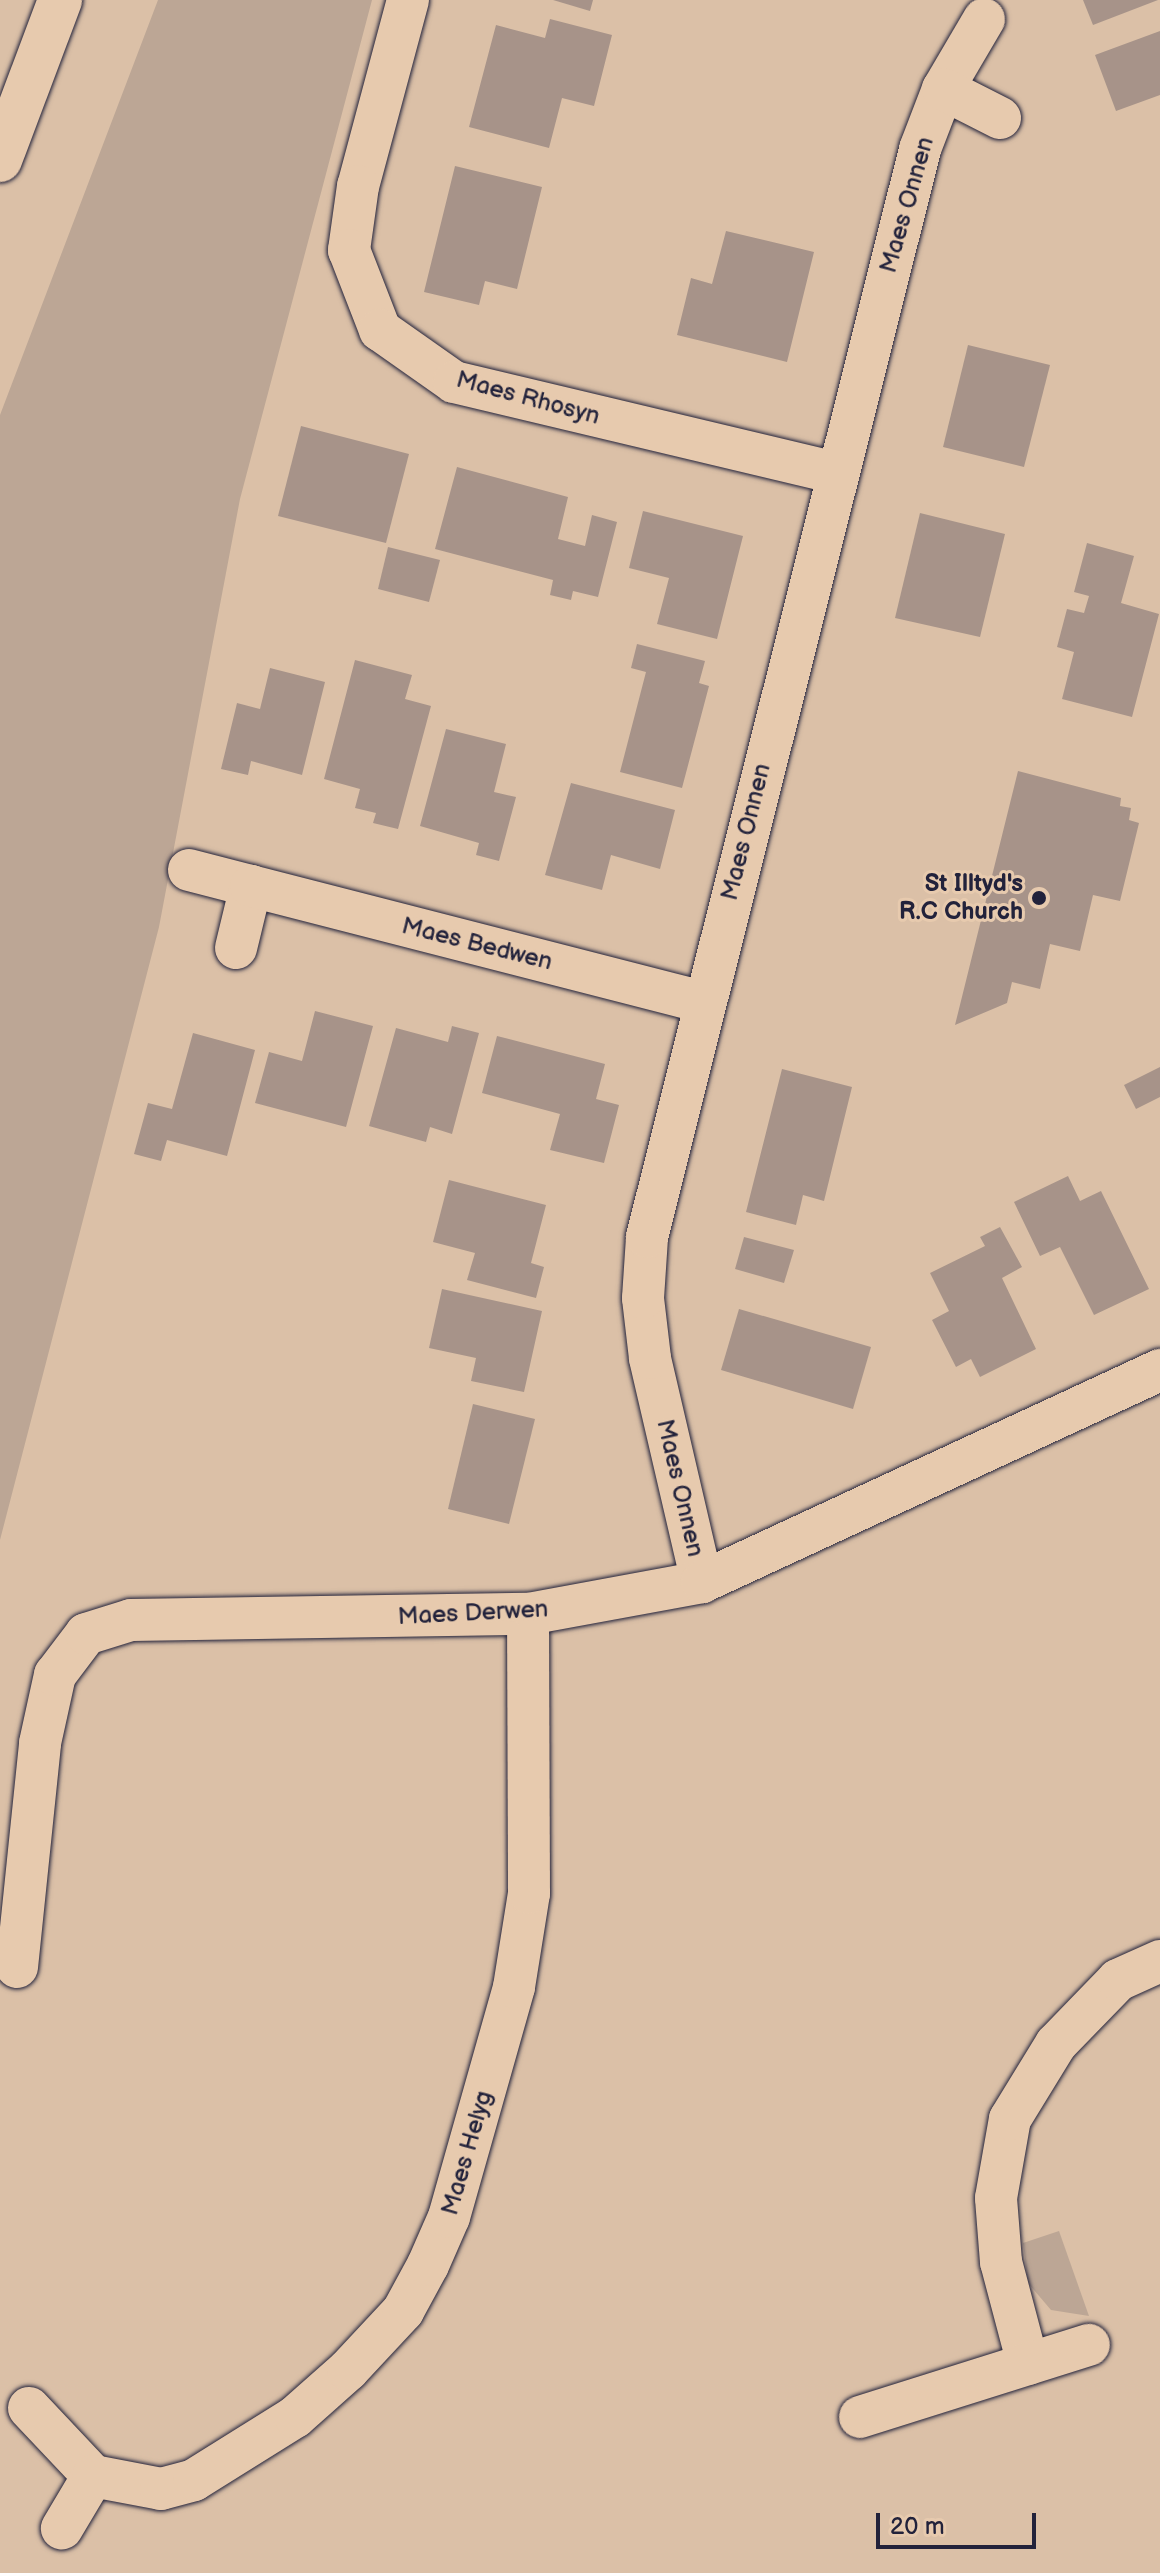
<!DOCTYPE html>
<style>
body{margin:0}
#map{position:relative;width:1160px;height:2573px;overflow:hidden;background:#dbc0a7;font-family:"Balsamiq Sans",sans-serif}
div>[style]{position:absolute}
.green>*{inset:0;background:#bca695}
.building>*{inset:0;background:#a79389}
.roads{filter:drop-shadow(0 0 2px #22223b) drop-shadow(0 0 2px #22223b)}
.street>*{height:42px;margin:-21px;padding:0 21px;transform-origin:21px;border-radius:21px;background:#e7caae}
.primary>*{height:44px;margin:-22px;padding:0 22px;transform-origin:22px;border-radius:22px;background:#e7caae}
.dots>*{width:22px;height:22px;translate:-50% -50%;box-sizing:border-box;border:4px solid #e7caae;border-radius:50%}
span{translate:-50% -50%;white-space:nowrap;text-align:center;line-height:1.15;-webkit-text-stroke:6px #e7caae;paint-order:stroke}
.street-label{font-size:24px;color:#22223b}
.poi-label{font-size:24px;color:#22223b;font-weight:700}
.right{translate:-100% -50%;text-align:right}
.scale{position:absolute;left:876px;top:2513px;width:160px;height:36px;box-sizing:border-box;border:4px solid #22223b;border-top:0;padding-left:10px;font-size:24px;line-height:28px;white-space:nowrap;color:#22223b;-webkit-text-stroke:6px #e7caae;paint-order:stroke}
</style>
<div id="map">
<div class="green">
<div style="clip-path:polygon(158px 0,372px 0,240px 499px,159px 927px,0 1540px,0 415px)"></div>
<div style="clip-path:polygon(1059px 2231px,1089px 2316px,1051px 2310px,1028px 2283px,1023px 2243px)"></div>
</div>
<div class="building">
<div style="clip-path:polygon(553px 0,593px 0,590px 11px)"></div>
<div style="clip-path:polygon(1083px 0,1158px 0,1093px 25px)"></div>
<div style="clip-path:polygon(550px 19px,612px 35px,594px 106px,562px 98px,549px 148px,469px 127px,496px 25px,545px 38px)"></div>
<div style="clip-path:polygon(1160px 31px,1160px 95px,1116px 111px,1095px 55px)"></div>
<div style="clip-path:polygon(455px 166px,542px 187px,517px 289px,485px 281px,479px 305px,424px 292px)"></div>
<div style="clip-path:polygon(726px 231px,814px 252px,787px 362px,677px 335px,691px 278px,712px 284px)"></div>
<div style="clip-path:polygon(968px 345px,1050px 365px,1024px 467px,943px 447px)"></div>
<div style="clip-path:polygon(301px 426px,409px 454px,386px 543px,278px 516px)"></div>
<div style="clip-path:polygon(457px 467px,568px 497px,558px 539px,585px 546px,592px 515px,617px 522px,598px 597px,573px 591px,571px 600px,550px 595px,553px 580px,435px 549px)"></div>
<div style="clip-path:polygon(643px 511px,743px 536px,717px 639px,657px 624px,669px 578px,629px 568px)"></div>
<div style="clip-path:polygon(920px 513px,1005px 534px,980px 637px,895px 618px)"></div>
<div style="clip-path:polygon(1087px 543px,1134px 556px,1121px 603px,1159px 614px,1132px 717px,1062px 699px,1074px 652px,1057px 647px,1067px 609px,1084px 613px,1089px 596px,1074px 592px)"></div>
<div style="clip-path:polygon(388px 547px,440px 560px,429px 602px,378px 589px)"></div>
<div style="clip-path:polygon(637px 644px,705px 661px,699px 683px,709px 686px,682px 788px,620px 772px,646px 672px,631px 668px)"></div>
<div style="clip-path:polygon(355px 660px,412px 675px,405px 699px,431px 706px,398px 829px,373px 823px,376px 813px,355px 808px,360px 789px,324px 779px)"></div>
<div style="clip-path:polygon(270px 668px,325px 682px,302px 775px,251px 761px,248px 775px,221px 769px,237px 703px,260px 709px)"></div>
<div style="clip-path:polygon(446px 729px,506px 744px,494px 792px,516px 797px,499px 861px,476px 855px,479px 843px,420px 826px)"></div>
<div style="clip-path:polygon(1018px 771px,1121px 798px,1120px 806px,1131px 808px,1129px 820px,1139px 823px,1120px 901px,1093px 895px,1080px 951px,1050px 944px,1040px 989px,1012px 982px,1007px 1003px,955px 1025px)"></div>
<div style="clip-path:polygon(571px 783px,675px 810px,660px 869px,611px 855px,602px 890px,545px 875px)"></div>
<div style="clip-path:polygon(315px 1011px,373px 1026px,346px 1127px,255px 1103px,269px 1052px,302px 1061px)"></div>
<div style="clip-path:polygon(452px 1026px,479px 1033px,452px 1134px,430px 1127px,426px 1142px,369px 1126px,396px 1028px,448px 1042px)"></div>
<div style="clip-path:polygon(193px 1033px,255px 1050px,227px 1156px,167px 1140px,161px 1161px,134px 1154px,148px 1103px,172px 1109px)"></div>
<div style="clip-path:polygon(497px 1036px,605px 1064px,596px 1099px,619px 1105px,604px 1163px,550px 1150px,560px 1114px,482px 1093px)"></div>
<div style="clip-path:polygon(1160px 1067px,1160px 1097px,1136px 1109px,1124px 1085px)"></div>
<div style="clip-path:polygon(782px 1069px,852px 1087px,824px 1201px,803px 1195px,796px 1225px,746px 1212px)"></div>
<div style="clip-path:polygon(1068px 1176px,1080px 1201px,1101px 1191px,1149px 1289px,1094px 1315px,1060px 1247px,1040px 1256px,1014px 1202px)"></div>
<div style="clip-path:polygon(449px 1180px,546px 1205px,531px 1263px,544px 1267px,536px 1298px,467px 1280px,475px 1253px,433px 1242px)"></div>
<div style="clip-path:polygon(1000px 1227px,1022px 1267px,1002px 1278px,1036px 1349px,980px 1377px,971px 1359px,956px 1367px,932px 1320px,949px 1311px,930px 1273px,985px 1246px,980px 1237px)"></div>
<div style="clip-path:polygon(744px 1237px,794px 1250px,784px 1283px,735px 1269px)"></div>
<div style="clip-path:polygon(442px 1289px,542px 1311px,524px 1392px,471px 1381px,476px 1358px,429px 1348px)"></div>
<div style="clip-path:polygon(739px 1309px,871px 1347px,853px 1409px,721px 1370px)"></div>
<div style="clip-path:polygon(473px 1404px,535px 1419px,509px 1524px,448px 1509px)"></div>
</div>
<div class="roads">
<div class="street">
<div style="left:408px;top:0;width:193px;rotate:105deg"></div>
<div style="left:358px;top:186px;width:65px;rotate:98deg"></div>
<div style="left:349px;top:250px;width:86px;rotate:68.8deg"></div>
<div style="left:380px;top:330px;width:90px;rotate:35.1deg"></div>
<div style="left:454px;top:382px;width:393px;rotate:13.4deg"></div>
<div style="left:943px;top:89px;width:81px;rotate:-59.6deg"></div>
<div style="left:189px;top:870px;width:64px;rotate:14.5deg"></div>
<div style="left:236px;top:948px;width:64px;rotate:-76.4deg"></div>
<div style="left:251px;top:886px;width:468px;rotate:14.4deg"></div>
<div style="left:702px;top:1582px;width:230px;rotate:-103.1deg"></div>
<div style="left:650px;top:1358px;width:60px;rotate:-96.7deg"></div>
<div style="left:643px;top:1298px;width:61px;rotate:-86.2deg"></div>
<div style="left:647px;top:1237px;width:1122px;rotate:-75.91deg"></div>
<div style="left:920px;top:149px;width:64px;rotate:-69deg"></div>
<div style="left:943px;top:89px;width:64px;rotate:27deg"></div>
<div style="left:17px;top:1967px;width:225px;rotate:-84.1deg"></div>
<div style="left:40px;top:1743px;width:70px;rotate:-77.6deg"></div>
<div style="left:55px;top:1675px;width:51px;rotate:-52.9deg"></div>
<div style="left:86px;top:1634px;width:47px;rotate:-17.3deg"></div>
<div style="left:131px;top:1620px;width:397px;rotate:-0.9deg"></div>
<div style="left:528px;top:1614px;width:177px;rotate:-10.4deg"></div>
<div style="left:702px;top:1582px;width:505px;rotate:-24.84deg"></div>
<div style="left:1028px;top:2364px;width:106px;rotate:-104.8deg"></div>
<div style="left:1001px;top:2262px;width:64px;rotate:-94.5deg"></div>
<div style="left:996px;top:2198px;width:80px;rotate:-80deg"></div>
<div style="left:1010px;top:2119px;width:88px;rotate:-58.5deg"></div>
<div style="left:1056px;top:2044px;width:89px;rotate:-45.9deg"></div>
<div style="left:1118px;top:1980px;width:46px;rotate:-24.3deg"></div>
<div style="left:29px;top:2408px;width:93px;rotate:46.7deg"></div>
<div style="left:93px;top:2476px;width:61px;rotate:120.8deg"></div>
<div style="left:860px;top:2417px;width:240px;rotate:-17.5deg"></div>
<div style="left:93px;top:2476px;width:69px;rotate:10.8deg"></div>
<div style="left:161px;top:2489px;width:34px;rotate:-15deg"></div>
<div style="left:194px;top:2480px;width:119px;rotate:-32deg"></div>
<div style="left:295px;top:2417px;width:71px;rotate:-41.6deg"></div>
<div style="left:348px;top:2370px;width:81px;rotate:-47deg"></div>
<div style="left:403px;top:2311px;width:52px;rotate:-61.5deg"></div>
<div style="left:428px;top:2265px;width:52px;rotate:-66.4deg"></div>
<div style="left:449px;top:2217px;width:239px;rotate:-74.2deg"></div>
<div style="left:514px;top:1987px;width:95px;rotate:-80.9deg"></div>
<div style="left:529px;top:1893px;width:279px;rotate:-90.2deg"></div>
</div>
<div class="primary">
<div style="left:0;top:160px;width:171px;rotate:-69.4deg"></div>
</div>
</div>
<div class="dots">
<div style="left:1039px;top:898px;background:#22223b"></div>
</div>
<div class="street-label">
<span style="left:907px;top:205px;rotate:-74deg">Maes Onnen</span>
<span style="left:528px;top:398px;rotate:15deg">Maes Rhosyn</span>
<span style="left:746px;top:832px;rotate:-76deg">Maes Onnen</span>
<span style="left:477px;top:944px;rotate:14deg">Maes Bedwen</span>
<span style="left:680px;top:1488px;rotate:77deg">Maes Onnen</span>
<span style="left:473px;top:1613px;rotate:-3deg">Maes Derwen</span>
<span style="left:467px;top:2153px;rotate:-74deg">Maes Helyg</span>
</div>
<div class="poi-label">
<span class="right" style="left:1023px;top:898px">St Illtyd's<br>R.C Church</span>
</div>
<div class="scale">20 m</div>
</div>
